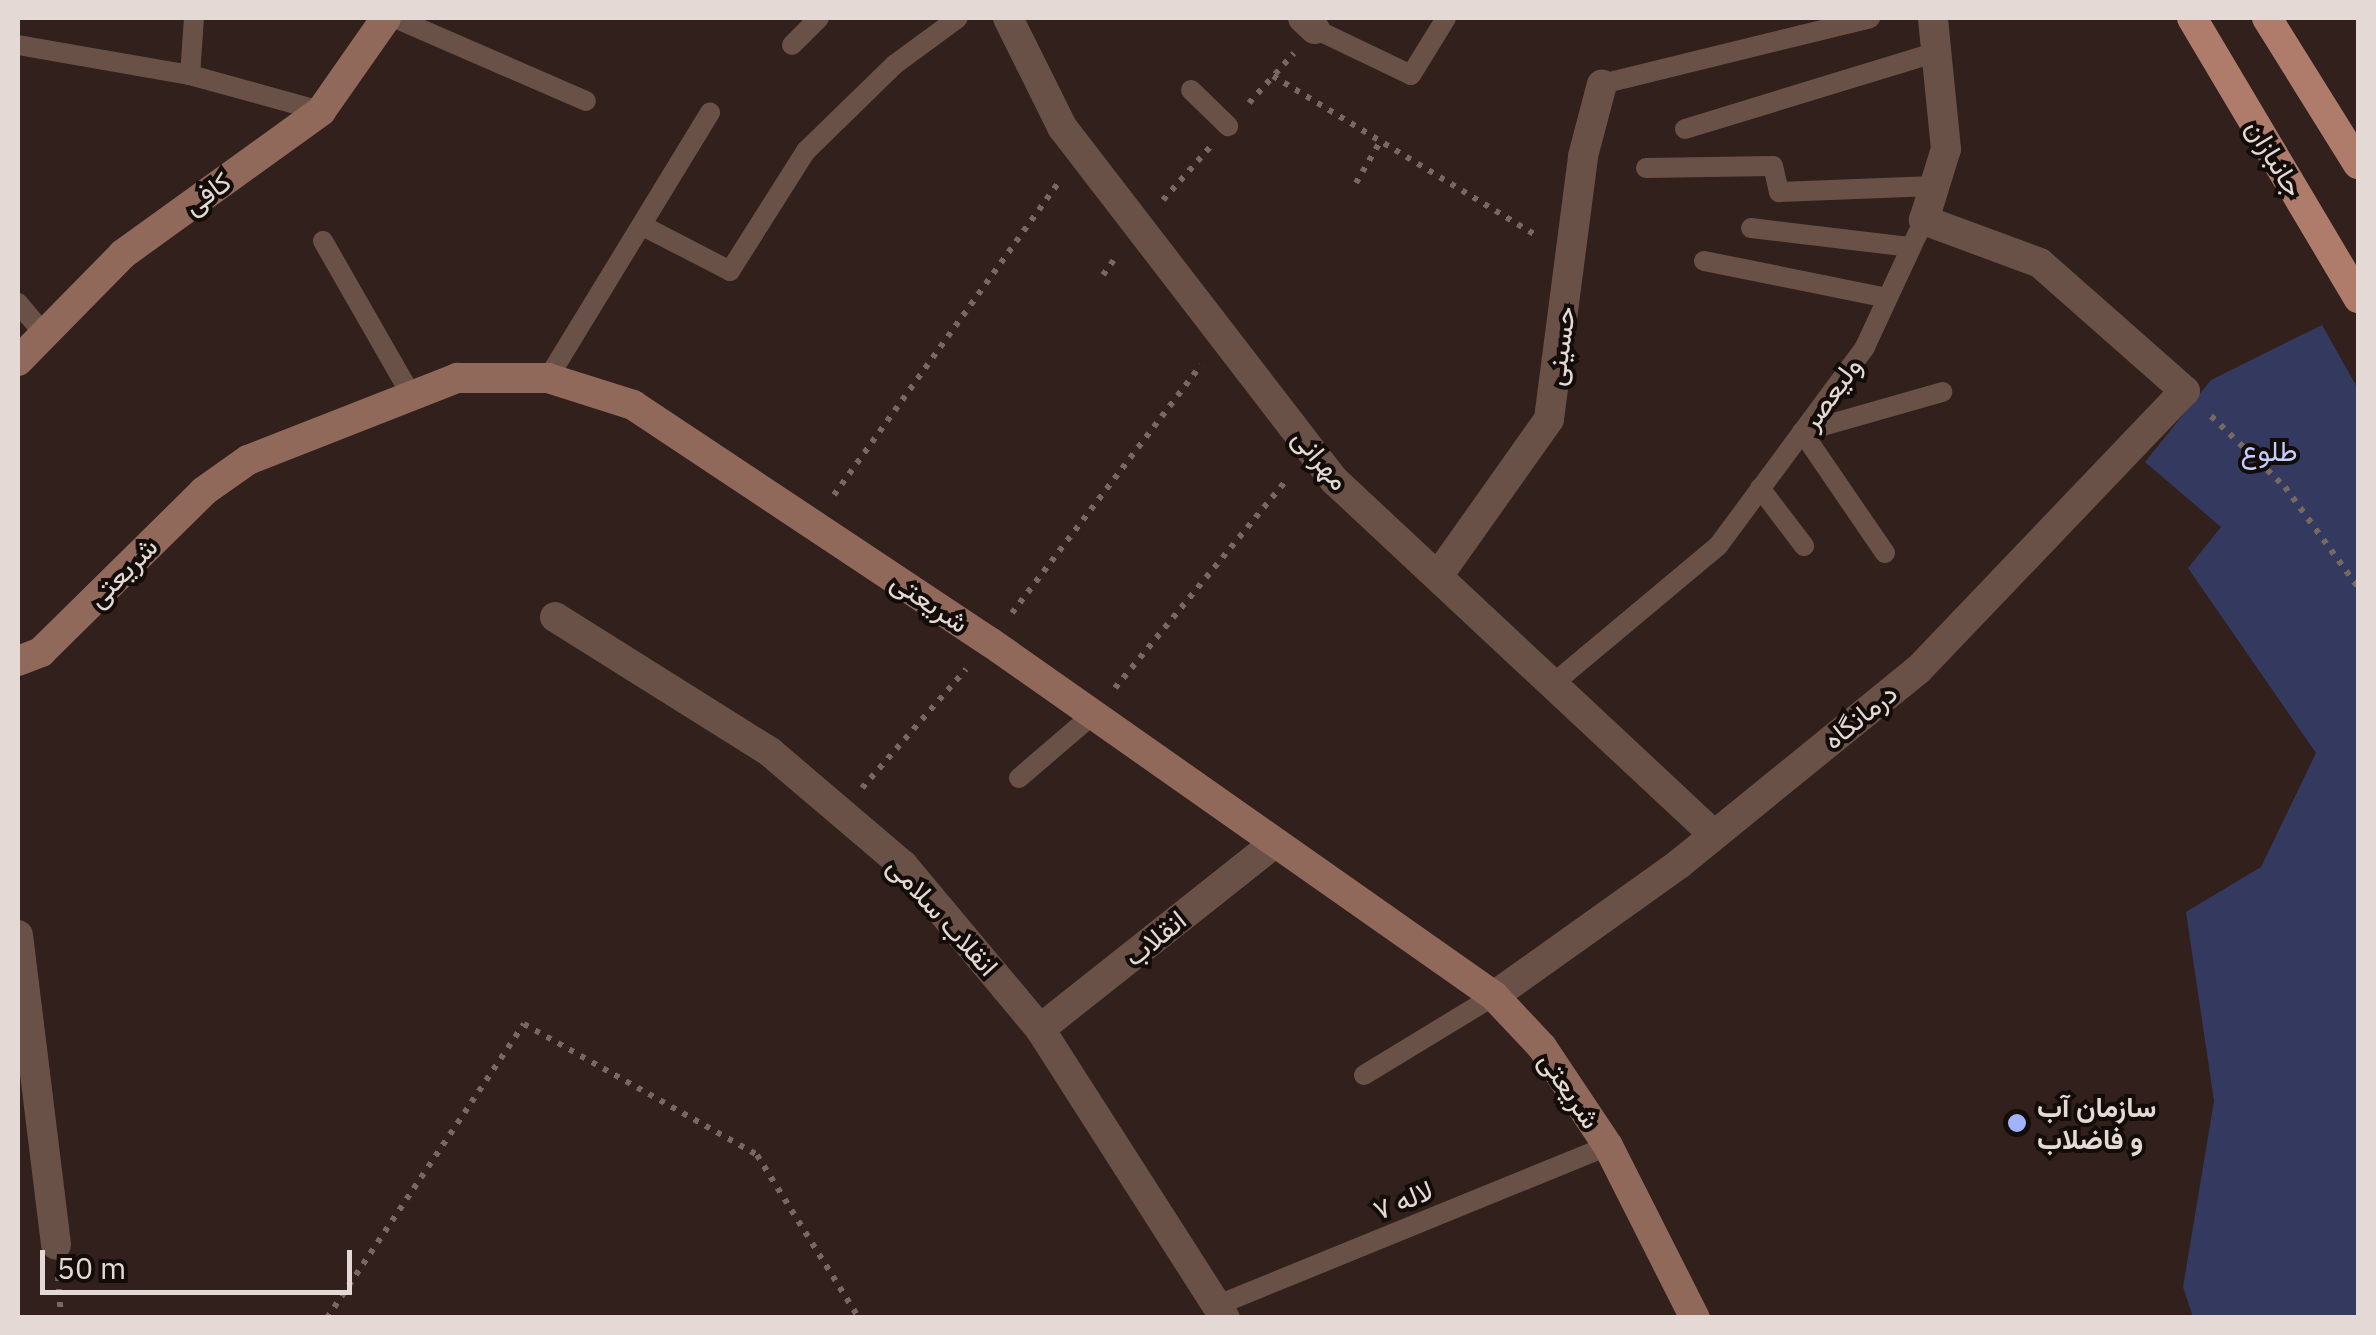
<!DOCTYPE html>
<meta charset="utf-8">
<style>
body{margin:0}
#map{position:relative;width:2376px;height:1335px;overflow:hidden;background:#31201b;font-family:"IBM Plex Sans",Vazirmatn,sans-serif}
div>[style]{position:absolute}
.green>*{inset:0;background:#343a5f}
.path>*{height:6px;margin-top:-3px;transform-origin:0;background:repeating-linear-gradient(90deg,#776864 0 5px,transparent 0 13px)}
.lane>*{height:20px;margin:-10px;padding:0 10px;transform-origin:10px;border-radius:10px;background:#6a5148}
.street>*{height:30px;margin:-15px;padding:0 15px;transform-origin:15px;border-radius:15px;background:#6a5148}
.secondary>*{height:30px;margin:-15px;padding:0 15px;transform-origin:15px;border-radius:15px;background:#91695b}
.primary>*{height:30px;margin:-15px;padding:0 15px;transform-origin:15px;border-radius:15px;background:#af7b6a}
.dots>*{width:28px;height:28px;translate:-50% -50%;box-sizing:border-box;border:5px solid #130c09;border-radius:50%}
span{translate:-50% -50%;white-space:nowrap;text-align:center;line-height:1.15;-webkit-text-stroke:8px #130c09;paint-order:stroke}
.street-label{font-size:28px;color:#e4d9d5}
.park-label{font-size:28px;color:#c3cdfe}
.poi-label{font-size:28px;color:#e4d9d5;font-weight:700}
.left{translate:0 -50%;text-align:left}
.frame{position:absolute;inset:0;border:20px solid #e4d9d5;pointer-events:none}
.scale{position:absolute;left:40px;top:1250px;width:312px;height:45px;box-sizing:border-box;border:5px solid #e4d9d5;border-top:0;padding-left:12px;font-size:30px;line-height:35px;white-space:nowrap;color:#e4d9d5;-webkit-text-stroke:8px #130c09;paint-order:stroke}
</style>
<div id="map">
<div class="green">
<div style="clip-path:polygon(2322px 325px,2358px 389px,2358px 1317px,2193px 1317px,2183px 1287px,2214px 1101px,2186px 912px,2261px 867px,2316px 753px,2188px 568px,2221px 527px,2145px 462px,2211px 380px)"></div>
</div>
<div class="path">
<div style="left:1273px;top:76px;width:309px;rotate:31.2deg"></div>
<div style="left:1249px;top:103px;width:67px;rotate:-48deg"></div>
<div style="left:1356px;top:183px;width:48px;rotate:-59.7deg"></div>
<div style="left:1163px;top:200px;width:72px;rotate:-48.4deg"></div>
<div style="left:1103px;top:275px;width:24px;rotate:-54deg"></div>
<div style="left:2211px;top:416px;width:103px;rotate:43.8deg"></div>
<div style="left:2285px;top:487px;width:124px;rotate:53.9deg"></div>
<div style="left:834px;top:495px;width:387px;rotate:-54.3deg"></div>
<div style="left:1012px;top:613px;width:312px;rotate:-52.7deg"></div>
<div style="left:1115px;top:688px;width:272px;rotate:-50.5deg"></div>
<div style="left:862px;top:788px;width:158px;rotate:-48.8deg"></div>
<div style="left:58px;top:1276px;width:42px;rotate:85.9deg"></div>
<div style="left:327px;top:1318px;width:354px;rotate:-56.2deg"></div>
<div style="left:524px;top:1024px;width:267px;rotate:29.3deg"></div>
<div style="left:757px;top:1155px;width:192px;rotate:58deg"></div>
</div>
<div class="lane">
<div style="left:395px;top:18px;width:208px;rotate:23.5deg"></div>
<div style="left:1315px;top:29px;width:106px;rotate:25.6deg"></div>
<div style="left:1411px;top:75px;width:67px;rotate:-58.4deg"></div>
<div style="left:18px;top:45px;width:175px;rotate:9.9deg"></div>
<div style="left:190px;top:75px;width:136px;rotate:15.4deg"></div>
<div style="left:792px;top:45px;width:38px;rotate:-45deg"></div>
<div style="left:190px;top:75px;width:57px;rotate:-86deg"></div>
<div style="left:1602px;top:84px;width:276px;rotate:-13.8deg"></div>
<div style="left:1191px;top:90px;width:52px;rotate:44.2deg"></div>
<div style="left:1685px;top:129px;width:264px;rotate:-17deg"></div>
<div style="left:1646px;top:168px;width:127px;rotate:-0.9deg"></div>
<div style="left:1773px;top:166px;width:27px;rotate:77deg"></div>
<div style="left:1779px;top:192px;width:155px;rotate:-2.2deg"></div>
<div style="left:643px;top:226px;width:98px;rotate:27.3deg"></div>
<div style="left:730px;top:271px;width:142px;rotate:-57.7deg"></div>
<div style="left:806px;top:151px;width:123px;rotate:-44.3deg"></div>
<div style="left:894px;top:65px;width:79px;rotate:-36.3deg"></div>
<div style="left:1751px;top:228px;width:161px;rotate:6.8deg"></div>
<div style="left:323px;top:241px;width:175px;rotate:60.2deg"></div>
<div style="left:1704px;top:261px;width:187px;rotate:11.4deg"></div>
<div style="left:18px;top:303px;width:40px;rotate:50deg"></div>
<div style="left:548px;top:378px;width:311px;rotate:-58.6deg"></div>
<div style="left:1760px;top:488px;width:73px;rotate:52.8deg"></div>
<div style="left:1885px;top:553px;width:147px;rotate:-124.4deg"></div>
<div style="left:1802px;top:432px;width:146px;rotate:-15.9deg"></div>
<div style="left:1554px;top:683px;width:214px;rotate:-39.9deg"></div>
<div style="left:1718px;top:546px;width:247px;rotate:-53.5deg"></div>
<div style="left:1865px;top:347px;width:140px;rotate:-65.1deg"></div>
<div style="left:1019px;top:778px;width:95px;rotate:-40.7deg"></div>
<div style="left:1364px;top:1075px;width:152px;rotate:-31.3deg"></div>
<div style="left:1218px;top:1305px;width:421px;rotate:-22.2deg"></div>
</div>
<div class="street">
<div style="left:1008px;top:18px;width:122px;rotate:63.6deg"></div>
<div style="left:1062px;top:127px;width:447px;rotate:52.4deg"></div>
<div style="left:1335px;top:481px;width:517px;rotate:43.04deg"></div>
<div style="left:1303px;top:18px;width:16px;rotate:43deg"></div>
<div style="left:1438px;top:576px;width:192px;rotate:-54.7deg"></div>
<div style="left:1549px;top:419px;width:265px;rotate:-82.6deg"></div>
<div style="left:1583px;top:156px;width:74px;rotate:-75.2deg"></div>
<div style="left:555px;top:617px;width:254px;rotate:32.1deg"></div>
<div style="left:770px;top:752px;width:175px;rotate:40.4deg"></div>
<div style="left:903px;top:865px;width:214px;rotate:50.1deg"></div>
<div style="left:1040px;top:1029px;width:343px;rotate:57.4deg"></div>
<div style="left:18px;top:935px;width:312px;rotate:83deg"></div>
<div style="left:1494px;top:996px;width:227px;rotate:-35.5deg"></div>
<div style="left:1679px;top:864px;width:308px;rotate:-39.1deg"></div>
<div style="left:1918px;top:670px;width:386px;rotate:-46.3deg"></div>
<div style="left:2185px;top:391px;width:193px;rotate:-138.6deg"></div>
<div style="left:2040px;top:263px;width:124px;rotate:-159.7deg"></div>
<div style="left:1924px;top:220px;width:74px;rotate:-72.8deg"></div>
<div style="left:1946px;top:149px;width:132px;rotate:-95.7deg"></div>
<div style="left:1040px;top:1029px;width:295px;rotate:-38.4deg"></div>
</div>
<div class="secondary">
<div style="left:18px;top:361px;width:150px;rotate:-45.5deg"></div>
<div style="left:123px;top:254px;width:244px;rotate:-35.8deg"></div>
<div style="left:321px;top:111px;width:113px;rotate:-55deg"></div>
<div style="left:18px;top:661px;width:25px;rotate:-21deg"></div>
<div style="left:41px;top:652px;width:229px;rotate:-44.6deg"></div>
<div style="left:204px;top:491px;width:54px;rotate:-35.2deg"></div>
<div style="left:248px;top:460px;width:225px;rotate:-21.4deg"></div>
<div style="left:457px;top:378px;width:91px"></div>
<div style="left:548px;top:378px;width:89px;rotate:17.6deg"></div>
<div style="left:633px;top:405px;width:429px;rotate:33.6deg"></div>
<div style="left:990px;top:642px;width:616px;rotate:35.08deg"></div>
<div style="left:1494px;top:996px;width:70px;rotate:46.7deg"></div>
<div style="left:1542px;top:1047px;width:119px;rotate:56.3deg"></div>
<div style="left:1608px;top:1146px;width:193px;rotate:63.2deg"></div>
</div>
<div class="primary">
<div style="left:2192px;top:18px;width:326px;rotate:59.3deg"></div>
<div style="left:2267px;top:18px;width:172px;rotate:58.1deg"></div>
</div>
<div class="dots">
<div style="left:2017px;top:1123px;background:#a3b2fd"></div>
</div>
<div class="street-label">
<span style="left:2275px;top:158px;rotate:59deg">جانبازان</span>
<span style="left:207px;top:193px;rotate:-36deg">کافی</span>
<span style="left:1560px;top:346px;rotate:-82deg">حسینی</span>
<span style="left:1831px;top:393px;rotate:-54deg">ولیعصر</span>
<span style="left:1321px;top:459px;rotate:50deg">مهرانی</span>
<span style="left:122px;top:572px;rotate:-45deg">شریعتی</span>
<span style="left:930px;top:602px;rotate:34deg">شریعتی</span>
<span style="left:1860px;top:716px;rotate:-39deg">درمانگاه</span>
<span style="left:943px;top:916px;rotate:48deg">انقلاب سلامی</span>
<span style="left:1155px;top:938px;rotate:-39deg">انقلاب</span>
<span style="left:1570px;top:1090px;rotate:56deg">شریعتی</span>
<span style="left:1403px;top:1200px;rotate:-22deg">لاله ۷</span>
</div>
<div class="park-label">
<span style="left:2269px;top:451px">طلوع</span>
</div>
<div class="poi-label">
<span class="left" style="left:2037px;top:1123px">سازمان آب<br>و فاضلاب</span>
</div>
<div class="frame"></div>
<div class="scale">50 m</div>
</div>
